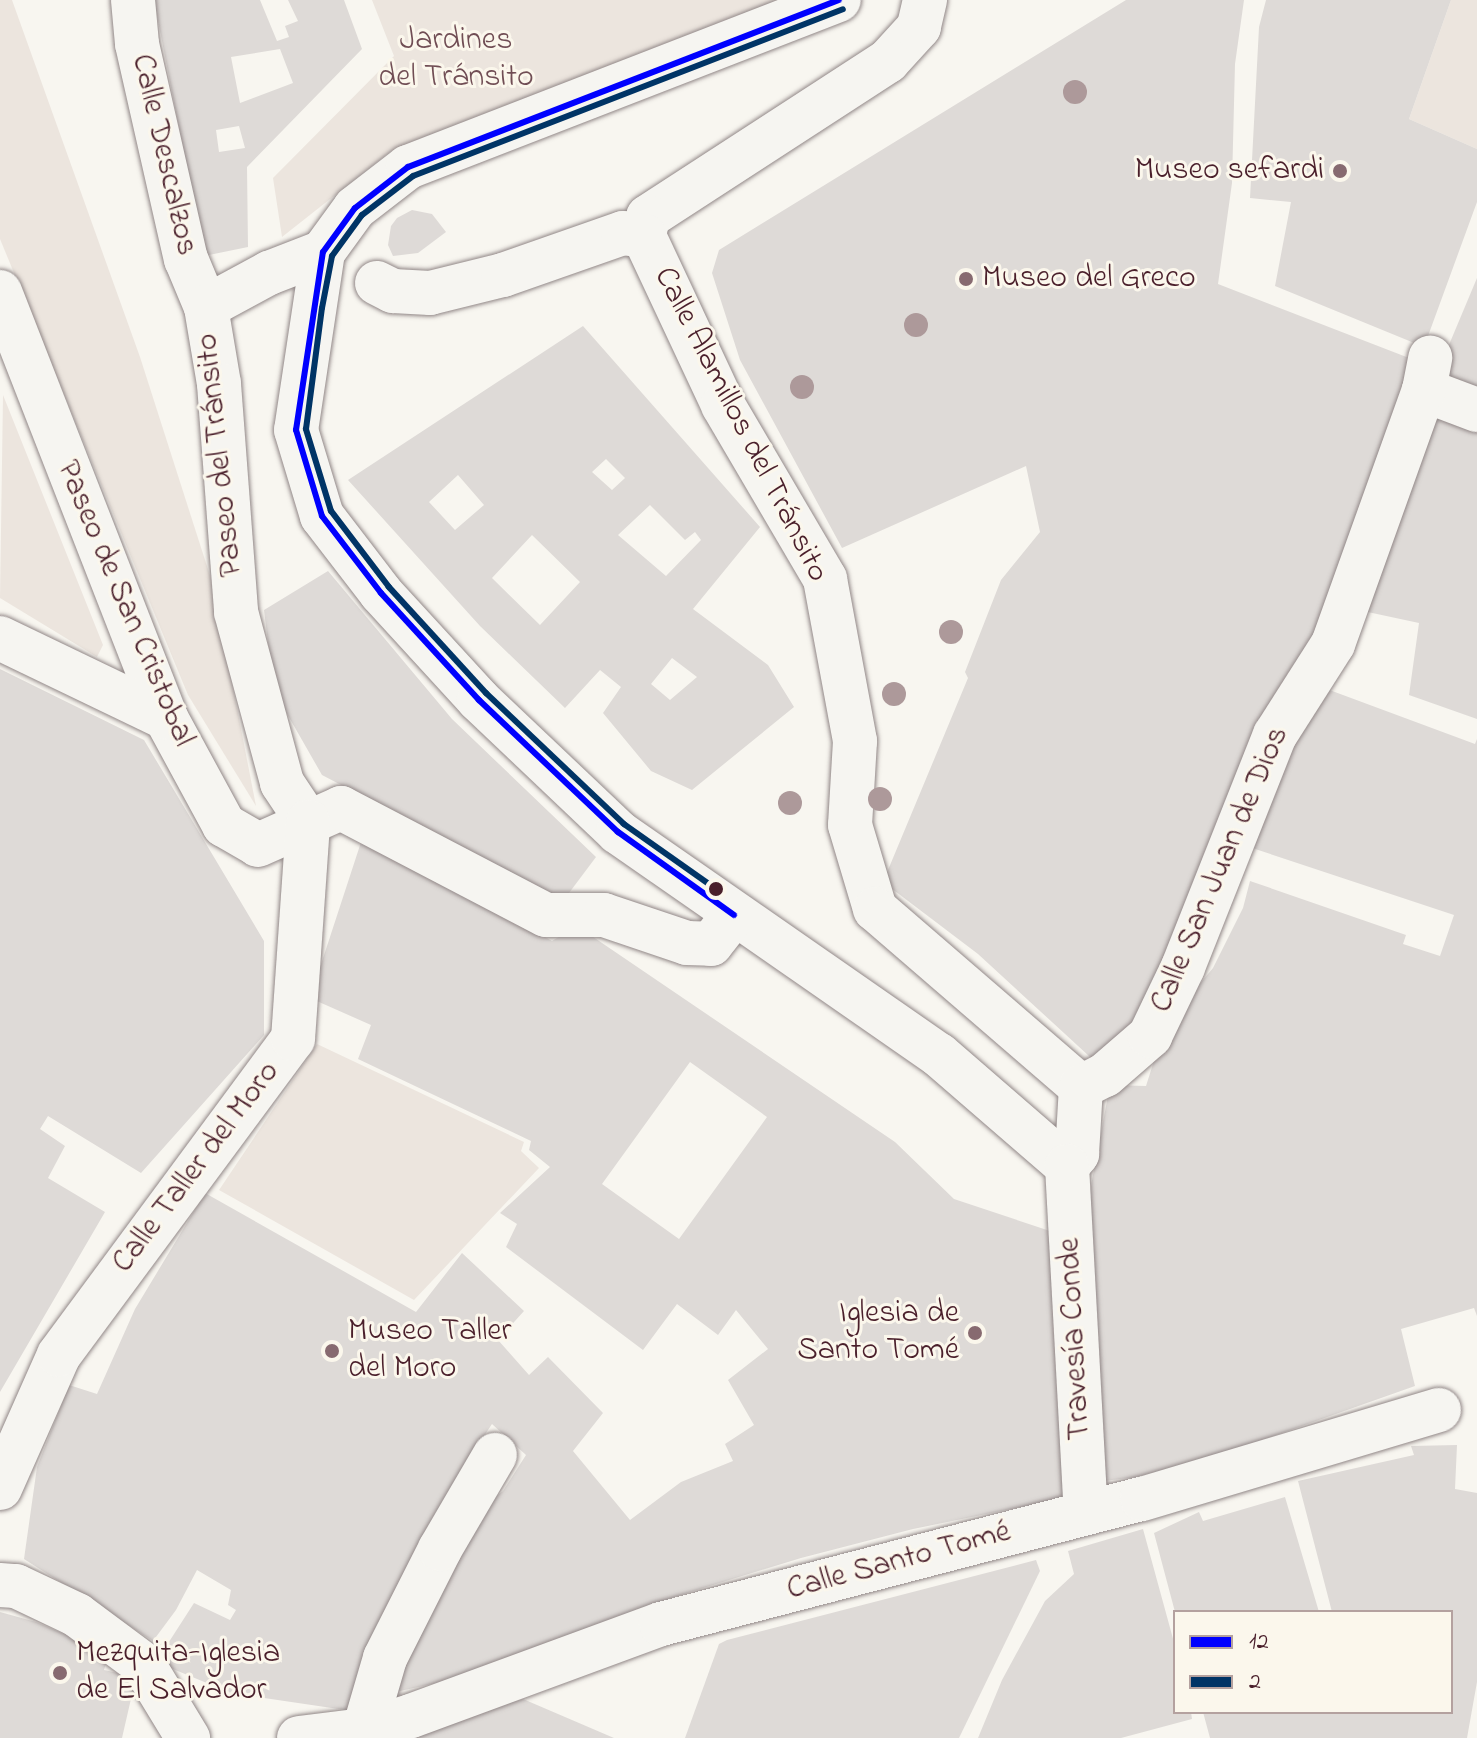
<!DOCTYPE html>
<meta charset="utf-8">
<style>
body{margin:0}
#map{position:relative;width:1477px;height:1738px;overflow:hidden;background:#f8f6f0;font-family:"Indie Flower",sans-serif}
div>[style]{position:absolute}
.green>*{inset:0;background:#ece5de}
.building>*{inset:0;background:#dedad7}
.roads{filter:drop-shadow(0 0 2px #918787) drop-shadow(0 0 2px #918787)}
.minor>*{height:44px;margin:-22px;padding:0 22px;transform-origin:22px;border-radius:22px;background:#f6f5f1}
.bus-1>*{height:6px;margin:-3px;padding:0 3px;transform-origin:3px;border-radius:3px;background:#00f}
.bus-2>*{height:6px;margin:-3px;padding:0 3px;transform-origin:3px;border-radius:3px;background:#003466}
.trees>*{width:24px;height:24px;margin:-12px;border-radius:50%;background:#ad999a}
.dots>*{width:22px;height:22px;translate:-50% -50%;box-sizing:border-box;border:4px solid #fbf7ec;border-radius:50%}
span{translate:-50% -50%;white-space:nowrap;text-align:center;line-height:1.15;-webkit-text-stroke:6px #fbf7ec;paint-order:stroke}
.park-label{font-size:32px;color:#704d54}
.street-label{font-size:32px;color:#4a1f2b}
.poi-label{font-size:32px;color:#4a1f2b}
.right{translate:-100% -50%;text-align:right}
.left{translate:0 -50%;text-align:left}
.legend{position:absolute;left:1173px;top:1610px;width:280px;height:104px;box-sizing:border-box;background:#fbf7ec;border:2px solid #b4a19f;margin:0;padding:10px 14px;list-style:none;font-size:24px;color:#4a1f2b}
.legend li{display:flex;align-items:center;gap:16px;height:40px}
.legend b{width:40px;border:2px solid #b4a19f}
</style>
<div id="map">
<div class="green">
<div style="clip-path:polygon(0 0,12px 0,140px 357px,213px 585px,256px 806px,188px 695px,0 239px)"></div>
<div style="clip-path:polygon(372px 0,779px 0,391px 151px,282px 237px,273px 178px,394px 56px)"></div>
<div style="clip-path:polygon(1451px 0,1477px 0,1477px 149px,1409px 119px)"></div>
<div style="clip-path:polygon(3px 395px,103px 645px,97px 657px,0 598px)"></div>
<div style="clip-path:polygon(317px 1044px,524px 1142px,521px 1151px,539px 1168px,414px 1300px,219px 1190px)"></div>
</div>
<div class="building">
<div style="clip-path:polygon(evenodd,154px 0,260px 0,277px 41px,289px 37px,285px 26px,298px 21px,288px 0,344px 0,362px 49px,247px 167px,248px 247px,204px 256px,154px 0,280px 49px,293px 83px,240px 103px,231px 57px,280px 49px,154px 0,239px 126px,245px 148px,219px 152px,216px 130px,239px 126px)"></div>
<div style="clip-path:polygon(1126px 0,1244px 0,1235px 64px,1232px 183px,1218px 284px,1422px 363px,1382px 474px,1182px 954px,1102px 1068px,978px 954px,883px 882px,968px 678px,965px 672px,1001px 580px,1040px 532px,1026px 466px,842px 548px,740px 360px,712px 273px,719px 250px)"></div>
<div style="clip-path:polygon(1266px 0,1451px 0,1409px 119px,1477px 149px,1477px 202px,1424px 347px,1275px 286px,1291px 202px,1250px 198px,1259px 27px)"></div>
<div style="clip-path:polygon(412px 210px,432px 214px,446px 232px,418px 253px,393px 256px,388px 245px,391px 226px,397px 218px)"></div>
<div style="clip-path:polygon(1477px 278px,1477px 388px,1438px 371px)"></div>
<div style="clip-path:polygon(evenodd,583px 326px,760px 527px,693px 609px,768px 665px,794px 707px,692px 790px,651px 771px,603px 713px,621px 687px,600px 670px,565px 708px,480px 626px,348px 480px,583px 326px,606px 459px,625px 478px,612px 490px,592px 472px,606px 459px,583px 326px,458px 475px,484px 505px,455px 530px,429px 502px,458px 475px,583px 326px,650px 505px,685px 540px,695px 532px,701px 540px,666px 576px,618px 535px,650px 505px,583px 326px,532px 535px,580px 582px,540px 625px,492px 578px,532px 535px,583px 326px,672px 658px,697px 677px,670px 700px,651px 684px,672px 658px)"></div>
<div style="clip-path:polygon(1433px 409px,1477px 425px,1477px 719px,1409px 695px,1419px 623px,1363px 611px)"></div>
<div style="clip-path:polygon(328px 571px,452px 719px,596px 857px,563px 901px,322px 775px,274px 691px,264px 610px)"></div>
<div style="clip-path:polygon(0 669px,144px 740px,264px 941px,264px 1035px,141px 1173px,48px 1116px,40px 1129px,65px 1146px,48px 1178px,105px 1212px,0 1392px)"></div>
<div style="clip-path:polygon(1316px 685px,1475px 744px,1477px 739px,1477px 1316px,1474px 1308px,1401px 1329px,1415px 1386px,1211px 1458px,1136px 1477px,1096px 1482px,1084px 1223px,1110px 1085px,1146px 1086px,1165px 1026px,1213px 968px,1243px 908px,1250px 881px,1406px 935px,1403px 944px,1440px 956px,1454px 915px,1240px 844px)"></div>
<div style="clip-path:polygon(evenodd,364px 833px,552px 941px,577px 926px,895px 1142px,954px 1199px,1056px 1233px,1075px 1496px,913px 1529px,801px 1558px,674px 1597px,491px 1671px,391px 1693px,480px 1509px,503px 1491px,526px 1455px,492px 1424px,480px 1442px,359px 1712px,231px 1693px,156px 1662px,194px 1603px,230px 1620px,236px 1610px,228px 1605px,231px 1590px,197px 1570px,176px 1610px,153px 1641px,24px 1559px,37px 1467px,69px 1385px,97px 1394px,135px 1309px,205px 1193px,416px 1312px,462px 1253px,524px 1311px,498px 1340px,529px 1375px,548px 1357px,603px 1413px,573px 1451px,630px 1520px,681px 1482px,733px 1461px,725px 1444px,754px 1425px,728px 1380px,768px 1349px,736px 1310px,718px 1335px,677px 1304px,643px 1350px,506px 1247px,517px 1224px,500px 1213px,550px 1167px,529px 1150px,531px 1141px,358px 1059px,371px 1025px,310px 998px,364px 833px,690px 1062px,767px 1117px,679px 1239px,602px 1184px,690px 1062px)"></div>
<div style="clip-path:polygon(1457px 1445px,1455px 1489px,1477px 1493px,1477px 1682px,1467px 1738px,1210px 1738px,1203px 1712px,1451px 1712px,1451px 1612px,1332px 1612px,1298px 1481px,1414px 1455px,1411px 1446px)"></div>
<div style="clip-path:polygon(1285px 1497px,1319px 1612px,1175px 1612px,1154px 1533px,1199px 1512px,1203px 1521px)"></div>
<div style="clip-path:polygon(1143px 1529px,1175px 1646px,1175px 1712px,1191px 1712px,1192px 1719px,1121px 1738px,978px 1738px,1002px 1680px,1045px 1601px,1074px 1574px,1068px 1551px)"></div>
<div style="clip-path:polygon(1036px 1560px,1040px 1571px,959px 1738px,685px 1738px,719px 1644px,727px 1640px)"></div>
<div style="clip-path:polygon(0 1612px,36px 1622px,109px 1653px,104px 1670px,136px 1677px,122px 1738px,0 1738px)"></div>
<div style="clip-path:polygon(523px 1699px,614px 1738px,415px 1738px,480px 1711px)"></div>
</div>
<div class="roads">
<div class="minor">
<div style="left:133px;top:0;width:44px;rotate:84.8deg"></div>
<div style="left:137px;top:44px;width:221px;rotate:77.2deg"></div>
<div style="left:186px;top:259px;width:52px;rotate:67.4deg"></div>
<div style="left:206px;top:307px;width:78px;rotate:80.4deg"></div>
<div style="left:219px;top:384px;width:229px;rotate:85.7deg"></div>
<div style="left:236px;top:612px;width:177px;rotate:74.9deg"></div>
<div style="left:282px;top:783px;width:47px;rotate:56.3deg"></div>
<div style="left:925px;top:0;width:28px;rotate:103deg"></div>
<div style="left:919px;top:27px;width:46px;rotate:132.4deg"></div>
<div style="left:888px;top:61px;width:286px;rotate:147deg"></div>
<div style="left:648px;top:217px;width:19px;rotate:102deg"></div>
<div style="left:644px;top:236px;width:187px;rotate:64.9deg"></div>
<div style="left:723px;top:405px;width:202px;rotate:59.6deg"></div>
<div style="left:825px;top:579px;width:165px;rotate:79.5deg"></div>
<div style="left:855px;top:741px;width:84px;rotate:93.4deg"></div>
<div style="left:850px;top:825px;width:88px;rotate:73.4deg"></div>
<div style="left:875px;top:909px;width:272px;rotate:40.8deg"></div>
<div style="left:323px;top:252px;width:180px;rotate:98.6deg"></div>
<div style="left:296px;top:430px;width:90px;rotate:73.2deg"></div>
<div style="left:322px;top:516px;width:97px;rotate:52.5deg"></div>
<div style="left:381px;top:593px;width:145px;rotate:47.5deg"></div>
<div style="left:479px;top:700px;width:192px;rotate:43.5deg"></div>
<div style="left:618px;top:832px;width:391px;rotate:34.8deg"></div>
<div style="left:939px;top:1055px;width:169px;rotate:40.9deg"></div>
<div style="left:1067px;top:1166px;width:16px;rotate:-50deg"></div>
<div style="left:1077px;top:1154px;width:67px;rotate:-86.6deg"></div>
<div style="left:377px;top:283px;width:18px;rotate:27deg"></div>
<div style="left:393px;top:291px;width:37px;rotate:3deg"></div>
<div style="left:430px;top:293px;width:75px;rotate:-13.9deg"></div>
<div style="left:503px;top:275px;width:127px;rotate:-19.3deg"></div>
<div style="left:623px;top:233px;width:21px;rotate:8deg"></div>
<div style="left:0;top:292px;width:457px;rotate:68.7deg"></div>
<div style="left:166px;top:718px;width:122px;rotate:61.5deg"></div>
<div style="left:224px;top:825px;width:39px;rotate:30deg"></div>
<div style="left:258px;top:845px;width:91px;rotate:-24deg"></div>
<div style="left:341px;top:808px;width:231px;rotate:27.6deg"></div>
<div style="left:546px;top:915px;width:58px"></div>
<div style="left:604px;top:915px;width:88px;rotate:18.6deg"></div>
<div style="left:687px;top:943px;width:24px;rotate:2deg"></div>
<div style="left:711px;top:944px;width:37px;rotate:-52deg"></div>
<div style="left:206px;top:307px;width:72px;rotate:-28.4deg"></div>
<div style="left:269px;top:273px;width:58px;rotate:-21.3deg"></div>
<div style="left:323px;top:252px;width:54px;rotate:-54deg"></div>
<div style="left:355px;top:208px;width:67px;rotate:-37.7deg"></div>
<div style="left:408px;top:167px;width:462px;rotate:-21.2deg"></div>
<div style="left:1424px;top:390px;width:57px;rotate:20.7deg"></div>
<div style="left:0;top:638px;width:184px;rotate:25.7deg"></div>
<div style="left:1081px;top:1087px;width:27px;rotate:-27deg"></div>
<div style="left:1105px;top:1075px;width:60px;rotate:-40.9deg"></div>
<div style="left:1150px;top:1036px;width:76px;rotate:-64.4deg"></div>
<div style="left:1183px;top:967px;width:250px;rotate:-68.4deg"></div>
<div style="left:1275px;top:735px;width:108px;rotate:-57.5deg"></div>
<div style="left:1333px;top:644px;width:270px;rotate:-70.3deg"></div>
<div style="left:1424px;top:390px;width:33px;rotate:-79deg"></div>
<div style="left:1067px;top:1166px;width:347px;rotate:86.9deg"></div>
<div style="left:0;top:1488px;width:145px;rotate:-66.1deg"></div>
<div style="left:59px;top:1355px;width:393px;rotate:-53.5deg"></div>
<div style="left:293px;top:1039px;width:218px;rotate:-86deg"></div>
<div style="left:0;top:1585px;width:16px;rotate:4deg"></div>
<div style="left:16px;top:1586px;width:68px;rotate:25.4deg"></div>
<div style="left:77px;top:1615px;width:82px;rotate:36.6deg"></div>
<div style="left:143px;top:1664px;width:87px;rotate:58.7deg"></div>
<div style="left:364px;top:1730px;width:75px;rotate:-73.7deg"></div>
<div style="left:385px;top:1658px;width:122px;rotate:-63.2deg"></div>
<div style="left:440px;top:1549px;width:109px;rotate:-59.7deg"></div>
<div style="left:299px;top:1738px;width:65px;rotate:-7deg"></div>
<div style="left:364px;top:1730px;width:49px;rotate:-16.6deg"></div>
<div style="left:411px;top:1716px;width:266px;rotate:-20.2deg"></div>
<div style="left:661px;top:1624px;width:497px;rotate:-14.6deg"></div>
<div style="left:1142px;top:1499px;width:310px;rotate:-16.7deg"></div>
</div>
</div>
<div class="bus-1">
<div style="left:734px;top:915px;width:143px;rotate:-144.4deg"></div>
<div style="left:618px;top:832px;width:192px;rotate:-136.5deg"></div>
<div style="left:479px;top:700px;width:145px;rotate:-132.5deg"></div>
<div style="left:381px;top:593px;width:97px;rotate:-127.5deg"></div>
<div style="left:322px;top:516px;width:90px;rotate:-106.8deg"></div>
<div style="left:296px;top:430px;width:180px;rotate:-81.4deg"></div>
<div style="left:323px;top:252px;width:54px;rotate:-54deg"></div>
<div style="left:355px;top:208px;width:67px;rotate:-37.7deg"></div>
<div style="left:408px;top:167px;width:462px;rotate:-21.2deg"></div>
</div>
<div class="bus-2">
<div style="left:716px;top:889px;width:113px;rotate:-144.8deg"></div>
<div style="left:624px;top:824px;width:190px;rotate:-136.5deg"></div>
<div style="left:486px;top:693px;width:144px;rotate:-132.5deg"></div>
<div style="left:389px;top:587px;width:96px;rotate:-127.3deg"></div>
<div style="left:331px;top:511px;width:86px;rotate:-107deg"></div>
<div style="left:306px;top:429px;width:122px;rotate:-82.5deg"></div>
<div style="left:322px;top:308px;width:53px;rotate:-79.1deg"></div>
<div style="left:332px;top:256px;width:51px;rotate:-53.8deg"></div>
<div style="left:362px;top:215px;width:64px;rotate:-37.4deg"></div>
<div style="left:413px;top:176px;width:461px;rotate:-21.2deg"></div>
</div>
<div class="trees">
<div style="left:1075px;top:92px"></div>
<div style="left:916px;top:325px"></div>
<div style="left:802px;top:387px"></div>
<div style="left:951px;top:632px"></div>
<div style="left:894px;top:694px"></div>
<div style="left:880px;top:799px"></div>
<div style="left:790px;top:803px"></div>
</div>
<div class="dots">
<div style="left:1340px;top:171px;background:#876a70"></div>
<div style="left:966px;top:279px;background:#876a70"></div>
<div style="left:716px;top:889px;background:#4a1f2b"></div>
<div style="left:975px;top:1333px;background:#876a70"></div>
<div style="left:332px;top:1351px;background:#876a70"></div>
<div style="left:60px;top:1673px;background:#876a70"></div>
</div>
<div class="park-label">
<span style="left:456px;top:60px">Jardines<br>del Tránsito</span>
</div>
<div class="street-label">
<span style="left:163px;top:155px;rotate:77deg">Calle Descalzos</span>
<span style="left:740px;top:425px;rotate:63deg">Calle Alamillos del Tránsito</span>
<span style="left:221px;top:455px;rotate:-96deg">Paseo del Tránsito</span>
<span style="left:124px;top:604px;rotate:67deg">Paseo de San Cristobal</span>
<span style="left:1221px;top:870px;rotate:-67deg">Calle San Juan de Dios</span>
<span style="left:197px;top:1168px;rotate:-53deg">Calle Taller del Moro</span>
<span style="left:1076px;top:1339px;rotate:-93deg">Travesía Conde</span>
<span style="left:899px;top:1562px;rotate:-15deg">Calle Santo Tomé</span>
</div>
<div class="poi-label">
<span class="right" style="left:1324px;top:171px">Museo sefardi</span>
<span class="left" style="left:982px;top:279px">Museo del Greco</span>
<span class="right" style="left:959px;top:1333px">Iglesia de<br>Santo Tomé</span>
<span class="left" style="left:348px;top:1351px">Museo Taller<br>del Moro</span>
<span class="left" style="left:76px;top:1673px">Mezquita-Iglesia<br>de El Salvador</span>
</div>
<ul class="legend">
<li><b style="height:10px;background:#00f"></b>12</li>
<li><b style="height:10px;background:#003466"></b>2</li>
</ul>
</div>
